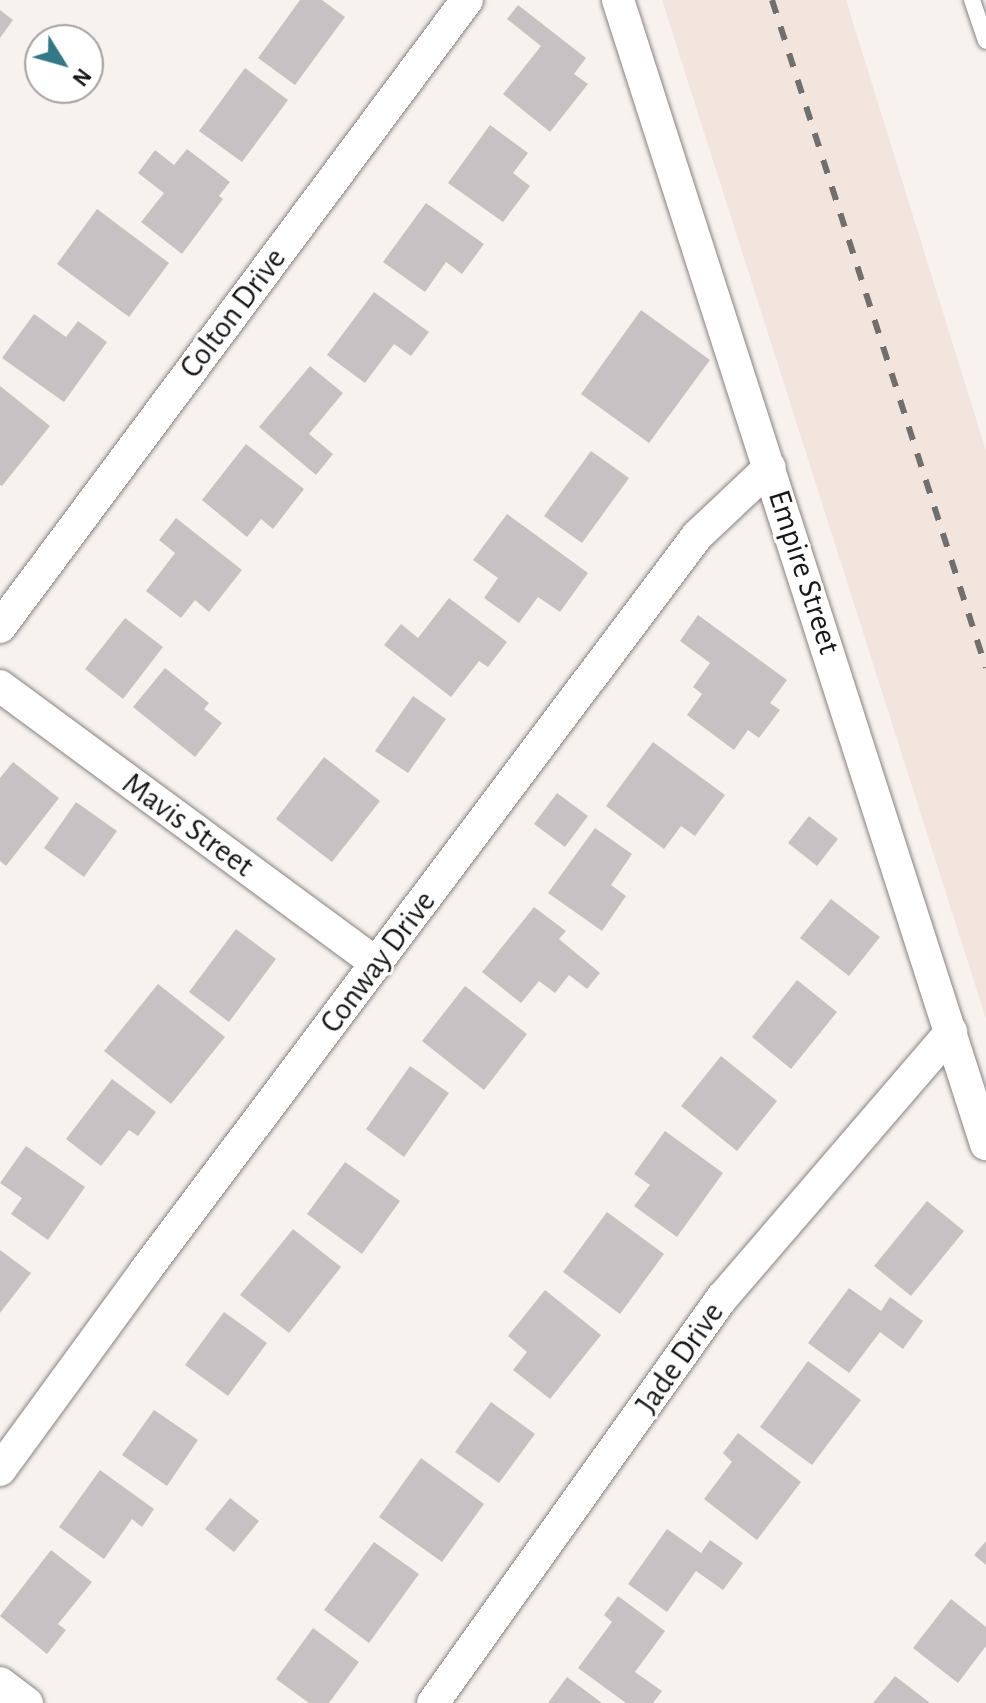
<!DOCTYPE html>
<style>
body{margin:0}
#map{position:relative;width:986px;height:1703px;overflow:hidden;background:#f8f2ef;font-family:"Alegreya Sans",sans-serif}
div>[style]{position:absolute}
.built>*{inset:0;background:#f1e5dd}
.building>*{inset:0;background:#c7c1c3}
.roads{filter:drop-shadow(0 0 2px #888380) drop-shadow(0 0 2px #888380)}
.lane>*{height:16px;margin:-8px;padding:0 8px;transform-origin:8px;border-radius:8px;background:#fff}
.street>*{height:32px;margin:-16px;padding:0 16px;transform-origin:16px;border-radius:16px;background:#fff}
.rail>*{height:6px;margin-top:-3px;transform-origin:0;background:repeating-linear-gradient(90deg,#726e6d 0 14px,transparent 0 28px)}
span{translate:-50% -50%;white-space:nowrap;text-align:center;line-height:1.15;-webkit-text-stroke:6px #fff;paint-order:stroke}
.street-label{font-size:32px;color:#181615}
.north{position:absolute;left:24px;top:24px;width:80px;height:80px;box-sizing:border-box;background:#fff;border:2px solid #a3a2a1;border-radius:50%;rotate:127deg;font-size:22px;font-weight:700;line-height:32px;text-align:center;color:#181615}
.north::after{content:'';display:block;margin:auto;width:28px;height:36px;background:#337886;clip-path:polygon(50% 0,100% 100%,50% 72%,0 100%)}
</style>
<div id="map">
<div class="built">
<div style="clip-path:polygon(662px 0,846px 0,986px 451px,986px 1019px)"></div>
</div>
<div class="building">
<div style="clip-path:polygon(300px 0,322px 0,345px 17px,295px 85px,258px 58px)"></div>
<div style="clip-path:polygon(518px 5px,586px 58px,574px 74px,588px 84px,550px 132px,503px 94px,541px 46px,507px 19px)"></div>
<div style="clip-path:polygon(0 10px,13px 20px,0 38px)"></div>
<div style="clip-path:polygon(245px 68px,288px 100px,242px 162px,199px 131px)"></div>
<div style="clip-path:polygon(490px 125px,528px 153px,513px 173px,530px 186px,503px 222px,448px 183px)"></div>
<div style="clip-path:polygon(187px 149px,230px 182px,219px 196px,223px 199px,182px 254px,141px 222px,164px 193px,138px 173px,155px 150px,174px 165px)"></div>
<div style="clip-path:polygon(426px 203px,484px 244px,462px 274px,446px 262px,425px 292px,383px 262px)"></div>
<div style="clip-path:polygon(97px 209px,169px 263px,129px 317px,57px 264px)"></div>
<div style="clip-path:polygon(374px 292px,429px 332px,411px 356px,394px 344px,365px 383px,327px 355px)"></div>
<div style="clip-path:polygon(641px 310px,710px 360px,649px 443px,581px 394px)"></div>
<div style="clip-path:polygon(34px 314px,66px 337px,78px 321px,107px 342px,64px 402px,2px 358px)"></div>
<div style="clip-path:polygon(310px 366px,343px 393px,309px 434px,333px 454px,316px 475px,259px 427px)"></div>
<div style="clip-path:polygon(0 386px,50px 426px,2px 486px,0 485px)"></div>
<div style="clip-path:polygon(246px 444px,304px 489px,273px 529px,261px 519px,247px 537px,202px 500px)"></div>
<div style="clip-path:polygon(591px 451px,629px 478px,582px 543px,544px 516px)"></div>
<div style="clip-path:polygon(507px 514px,588px 573px,560px 612px,538px 597px,519px 623px,484px 598px,498px 578px,473px 560px)"></div>
<div style="clip-path:polygon(176px 518px,242px 570px,209px 612px,195px 600px,181px 618px,146px 591px,175px 553px,159px 540px)"></div>
<div style="clip-path:polygon(449px 598px,507px 642px,488px 667px,479px 661px,451px 697px,384px 645px,401px 624px,418px 638px)"></div>
<div style="clip-path:polygon(698px 615px,787px 680px,770px 703px,780px 710px,759px 738px,748px 730px,734px 750px,687px 715px,702px 694px,693px 687px,710px 663px,680px 641px)"></div>
<div style="clip-path:polygon(125px 618px,163px 647px,123px 699px,85px 669px)"></div>
<div style="clip-path:polygon(165px 668px,209px 703px,204px 709px,222px 723px,195px 757px,133px 707px)"></div>
<div style="clip-path:polygon(413px 696px,446px 719px,408px 773px,375px 751px)"></div>
<div style="clip-path:polygon(653px 742px,725px 795px,695px 836px,681px 826px,664px 849px,606px 806px)"></div>
<div style="clip-path:polygon(324px 757px,380px 801px,332px 862px,276px 819px)"></div>
<div style="clip-path:polygon(13px 762px,59px 798px,6px 866px,0 861px,0 778px)"></div>
<div style="clip-path:polygon(557px 793px,588px 816px,565px 847px,534px 824px)"></div>
<div style="clip-path:polygon(76px 802px,117px 831px,84px 877px,44px 848px)"></div>
<div style="clip-path:polygon(809px 816px,838px 839px,817px 866px,788px 843px)"></div>
<div style="clip-path:polygon(595px 828px,632px 854px,611px 885px,626px 896px,602px 931px,548px 893px)"></div>
<div style="clip-path:polygon(831px 899px,880px 937px,849px 976px,800px 938px)"></div>
<div style="clip-path:polygon(534px 907px,566px 931px,559px 939px,600px 973px,587px 989px,569px 975px,555px 993px,539px 981px,521px 1003px,482px 972px)"></div>
<div style="clip-path:polygon(236px 929px,276px 959px,229px 1022px,189px 992px)"></div>
<div style="clip-path:polygon(797px 980px,837px 1012px,791px 1069px,752px 1037px)"></div>
<div style="clip-path:polygon(158px 984px,225px 1037px,171px 1104px,104px 1051px)"></div>
<div style="clip-path:polygon(465px 986px,527px 1034px,484px 1090px,422px 1041px)"></div>
<div style="clip-path:polygon(721px 1056px,777px 1101px,737px 1151px,681px 1106px)"></div>
<div style="clip-path:polygon(410px 1066px,449px 1093px,404px 1157px,366px 1129px)"></div>
<div style="clip-path:polygon(112px 1079px,156px 1112px,138px 1136px,129px 1130px,101px 1166px,66px 1139px)"></div>
<div style="clip-path:polygon(665px 1131px,723px 1173px,677px 1237px,634px 1206px,650px 1185px,634px 1174px)"></div>
<div style="clip-path:polygon(26px 1146px,85px 1187px,48px 1240px,11px 1214px,22px 1198px,0 1183px)"></div>
<div style="clip-path:polygon(345px 1162px,400px 1201px,362px 1254px,307px 1214px)"></div>
<div style="clip-path:polygon(927px 1201px,964px 1231px,911px 1296px,874px 1266px)"></div>
<div style="clip-path:polygon(607px 1212px,664px 1254px,620px 1314px,563px 1272px)"></div>
<div style="clip-path:polygon(293px 1229px,341px 1267px,289px 1333px,240px 1295px)"></div>
<div style="clip-path:polygon(0 1250px,31px 1273px,0 1313px)"></div>
<div style="clip-path:polygon(849px 1288px,881px 1311px,890px 1297px,923px 1321px,903px 1349px,880px 1332px,849px 1373px,808px 1343px)"></div>
<div style="clip-path:polygon(545px 1290px,601px 1335px,550px 1399px,513px 1370px,527px 1352px,508px 1336px)"></div>
<div style="clip-path:polygon(224px 1312px,267px 1343px,228px 1396px,185px 1365px)"></div>
<div style="clip-path:polygon(808px 1361px,861px 1400px,812px 1465px,760px 1427px)"></div>
<div style="clip-path:polygon(491px 1402px,535px 1434px,499px 1483px,455px 1452px)"></div>
<div style="clip-path:polygon(154px 1410px,198px 1440px,167px 1486px,122px 1455px)"></div>
<div style="clip-path:polygon(738px 1433px,801px 1482px,757px 1540px,704px 1499px,732px 1462px,723px 1453px)"></div>
<div style="clip-path:polygon(421px 1458px,484px 1504px,442px 1562px,379px 1517px)"></div>
<div style="clip-path:polygon(100px 1470px,154px 1509px,142px 1527px,132px 1519px,104px 1559px,59px 1527px)"></div>
<div style="clip-path:polygon(230px 1498px,259px 1521px,234px 1552px,205px 1529px)"></div>
<div style="clip-path:polygon(667px 1529px,701px 1553px,710px 1540px,743px 1563px,723px 1590px,696px 1571px,667px 1612px,628px 1584px)"></div>
<div style="clip-path:polygon(986px 1541px,986px 1565px,974px 1555px)"></div>
<div style="clip-path:polygon(374px 1542px,419px 1574px,369px 1643px,324px 1610px)"></div>
<div style="clip-path:polygon(51px 1550px,92px 1582px,58px 1624px,66px 1630px,47px 1654px,0 1616px)"></div>
<div style="clip-path:polygon(618px 1596px,665px 1631px,635px 1672px,662px 1691px,653px 1703px,626px 1703px,578px 1668px,612px 1622px,604px 1615px)"></div>
<div style="clip-path:polygon(951px 1599px,986px 1627px,986px 1646px,958px 1683px,913px 1648px)"></div>
<div style="clip-path:polygon(313px 1628px,359px 1662px,329px 1703px,309px 1703px,276px 1679px)"></div>
<div style="clip-path:polygon(895px 1676px,930px 1703px,873px 1703px)"></div>
<div style="clip-path:polygon(567px 1677px,602px 1703px,548px 1703px)"></div>
</div>
<div class="roads">
<div class="lane">
<div style="left:972px;top:0;width:43px;rotate:71.1deg"></div>
</div>
<div class="street">
<div style="left:618px;top:0;width:1202px;rotate:72.17deg"></div>
<div style="left:0;top:627px;width:782px;rotate:-53.32deg"></div>
<div style="left:0;top:686px;width:468px;rotate:36.4deg"></div>
<div style="left:0;top:1470px;width:246px;rotate:-53.9deg"></div>
<div style="left:145px;top:1271px;width:919px;rotate:-53.09deg"></div>
<div style="left:697px;top:536px;width:100px;rotate:-43.4deg"></div>
<div style="left:0;top:1683px;width:34px;rotate:37deg"></div>
<div style="left:433px;top:1703px;width:499px;rotate:-54.5deg"></div>
<div style="left:723px;top:1297px;width:350px;rotate:-49.3deg"></div>
</div>
</div>
<div class="rail">
<div style="left:772px;top:0;width:701px;rotate:72.24deg"></div>
</div>
<div class="street-label">
<span style="left:233px;top:313px;rotate:-53deg">Colton Drive</span>
<span style="left:804px;top:572px;rotate:72deg">Empire Street</span>
<span style="left:188px;top:825px;rotate:36deg">Mavis Street</span>
<span style="left:378px;top:962px;rotate:-53deg">Conway Drive</span>
<span style="left:680px;top:1358px;rotate:-55deg">Jade Drive</span>
</div>
<div class="north">N</div>
</div>
